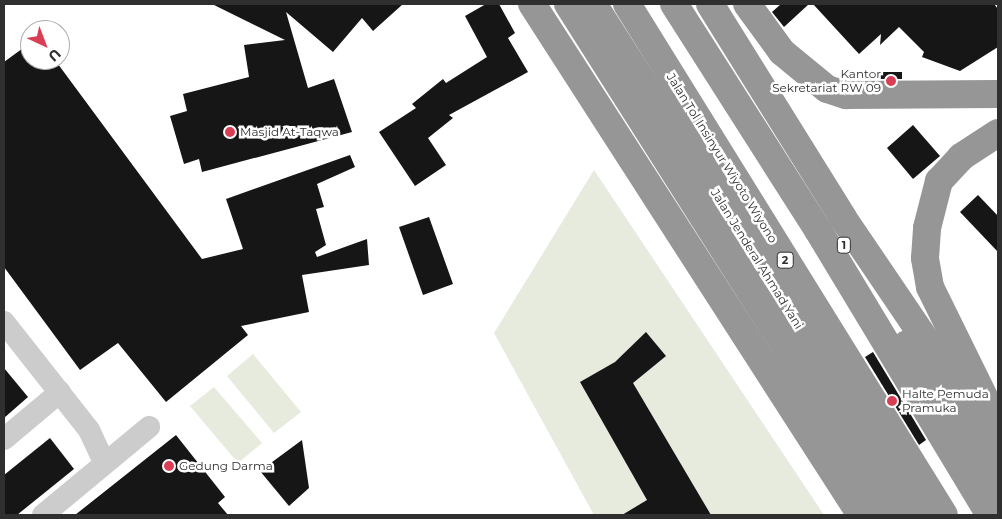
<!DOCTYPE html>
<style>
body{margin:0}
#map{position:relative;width:1002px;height:519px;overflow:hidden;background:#fff;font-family:Montserrat,sans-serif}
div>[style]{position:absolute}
.green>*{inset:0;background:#e6ebde}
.building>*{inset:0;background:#161616}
.minor>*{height:22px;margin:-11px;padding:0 11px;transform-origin:11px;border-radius:11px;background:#ccc}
.highway>*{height:28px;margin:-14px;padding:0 14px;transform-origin:14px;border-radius:14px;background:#969696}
.dots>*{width:14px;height:14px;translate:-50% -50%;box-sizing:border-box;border:2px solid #fff;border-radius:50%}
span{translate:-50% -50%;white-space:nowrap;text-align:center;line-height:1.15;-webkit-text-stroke:5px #fff;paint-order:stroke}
.shield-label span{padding:1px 4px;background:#fff;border:1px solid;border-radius:4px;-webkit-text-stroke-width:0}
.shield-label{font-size:11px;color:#2f2f2f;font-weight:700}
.poi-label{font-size:12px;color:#2f2f2f}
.right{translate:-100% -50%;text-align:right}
.left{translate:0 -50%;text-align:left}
.street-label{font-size:12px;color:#2f2f2f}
.frame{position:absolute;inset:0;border:5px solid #2f2f2f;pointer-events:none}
.north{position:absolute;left:20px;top:20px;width:50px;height:50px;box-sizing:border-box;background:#fff;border:1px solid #acacac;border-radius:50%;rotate:137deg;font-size:14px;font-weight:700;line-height:20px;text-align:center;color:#2f2f2f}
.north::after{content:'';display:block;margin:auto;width:18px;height:22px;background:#da3e54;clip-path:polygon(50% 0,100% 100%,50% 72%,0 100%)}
</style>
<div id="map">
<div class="green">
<div style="clip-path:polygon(594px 170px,824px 515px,594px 515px,494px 333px)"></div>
<div style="clip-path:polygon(253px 354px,301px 412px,274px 433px,227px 376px)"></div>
<div style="clip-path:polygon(214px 387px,262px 443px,238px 463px,190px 406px)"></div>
</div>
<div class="building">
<div style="clip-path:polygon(212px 4px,403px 4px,373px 31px,362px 18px,333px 52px,286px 12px,308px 88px,334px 79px,352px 132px,202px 172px,199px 159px,184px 164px,170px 116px,187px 111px,183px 94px,249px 77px,244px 45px,285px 40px)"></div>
<div style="clip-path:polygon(486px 4px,499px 4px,515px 33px,508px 38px,528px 72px,449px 115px,453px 118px,428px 138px,446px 165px,415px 186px,379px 132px,416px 108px,412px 104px,443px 79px,446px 83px,487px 57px,465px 16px)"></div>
<div style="clip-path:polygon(781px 4px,809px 4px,784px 27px,772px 12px)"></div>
<div style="clip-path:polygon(813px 4px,994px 4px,998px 9px,998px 47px,960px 71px,922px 57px,924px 52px,899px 27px,880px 45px,881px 34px,859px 54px)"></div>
<div style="clip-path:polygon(30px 43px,30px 60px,55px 60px,202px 259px,243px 249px,226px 199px,350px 155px,355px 167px,317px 184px,324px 207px,316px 209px,326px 245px,315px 252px,317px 257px,367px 239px,369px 265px,302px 275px,309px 312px,241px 326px,248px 335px,166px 402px,118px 343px,80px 370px,4px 267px,4px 62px)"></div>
<div style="clip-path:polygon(880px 72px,902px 72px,902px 79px,880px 79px)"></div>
<div style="clip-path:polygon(913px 125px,940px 156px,913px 179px,887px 148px)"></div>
<div style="clip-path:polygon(978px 195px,998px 216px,998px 252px,960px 212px)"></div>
<div style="clip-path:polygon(429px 217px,453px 284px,423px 295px,399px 227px)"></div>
<div style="clip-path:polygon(646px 332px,666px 356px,633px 383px,711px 515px,622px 515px,647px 500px,580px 382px,615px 362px)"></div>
<div style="clip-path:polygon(873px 352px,926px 440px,919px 445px,865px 357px)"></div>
<div style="clip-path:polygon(4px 368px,28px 397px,4px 418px)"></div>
<div style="clip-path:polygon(176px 435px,225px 497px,218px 503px,228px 515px,75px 515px)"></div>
<div style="clip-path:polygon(50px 438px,74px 469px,17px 515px,4px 515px,4px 475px)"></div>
<div style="clip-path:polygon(302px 440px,309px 488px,289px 506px,260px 471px)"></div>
</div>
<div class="minor">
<div style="left:4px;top:322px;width:137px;rotate:51.8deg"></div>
<div style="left:89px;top:430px;width:35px;rotate:65deg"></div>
<div style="left:4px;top:439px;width:73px;rotate:-40deg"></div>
<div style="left:43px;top:515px;width:138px;rotate:-39.7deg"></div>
</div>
<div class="highway">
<div style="left:532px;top:4px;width:608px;rotate:57.23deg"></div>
<div style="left:568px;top:4px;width:605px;rotate:57.62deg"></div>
<div style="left:593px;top:4px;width:606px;rotate:57.46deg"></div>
<div style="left:627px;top:4px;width:601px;rotate:58.19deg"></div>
<div style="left:674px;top:4px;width:268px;rotate:57.5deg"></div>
<div style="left:818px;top:230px;width:333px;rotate:58.9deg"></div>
<div style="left:710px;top:4px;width:252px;rotate:58.1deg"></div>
<div style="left:843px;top:218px;width:277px;rotate:55.9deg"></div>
<div style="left:747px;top:4px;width:59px;rotate:53.9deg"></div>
<div style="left:782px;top:52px;width:58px;rotate:39.4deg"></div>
<div style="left:827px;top:89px;width:20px;rotate:18deg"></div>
<div style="left:846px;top:95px;width:152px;rotate:-0.4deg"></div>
<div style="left:907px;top:344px;width:169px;rotate:57.3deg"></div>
<div style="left:990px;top:409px;width:136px;rotate:-116.2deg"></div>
<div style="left:930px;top:287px;width:29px;rotate:-100deg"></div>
<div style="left:925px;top:258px;width:30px;rotate:-86deg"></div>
<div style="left:927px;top:228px;width:49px;rotate:-75.7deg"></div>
<div style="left:939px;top:181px;width:33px;rotate:-47deg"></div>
<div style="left:961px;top:157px;width:44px;rotate:-33deg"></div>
</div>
<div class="dots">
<div style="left:891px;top:81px;background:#da3e54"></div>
<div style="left:230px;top:132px;background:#da3e54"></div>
<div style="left:892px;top:401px;background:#da3e54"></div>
<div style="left:169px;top:466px;background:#da3e54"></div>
</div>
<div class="shield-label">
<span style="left:844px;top:245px">1</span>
<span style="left:785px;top:260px">2</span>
</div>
<div class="poi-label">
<span class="right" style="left:881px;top:81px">Kantor<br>Sekretariat RW 09</span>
<span class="left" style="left:240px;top:132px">Masjid At-Taqwa</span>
<span class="left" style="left:902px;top:401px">Halte Pemuda<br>Pramuka</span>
<span class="left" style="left:179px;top:466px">Gedung Darma</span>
</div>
<div class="street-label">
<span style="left:722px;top:158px;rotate:58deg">Jalan Tol Insinyur Wiyoto Wiyono</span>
<span style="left:757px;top:259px;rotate:58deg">Jalan Jenderal Ahmad Yani</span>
</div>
<div class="frame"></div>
<div class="north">U</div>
</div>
